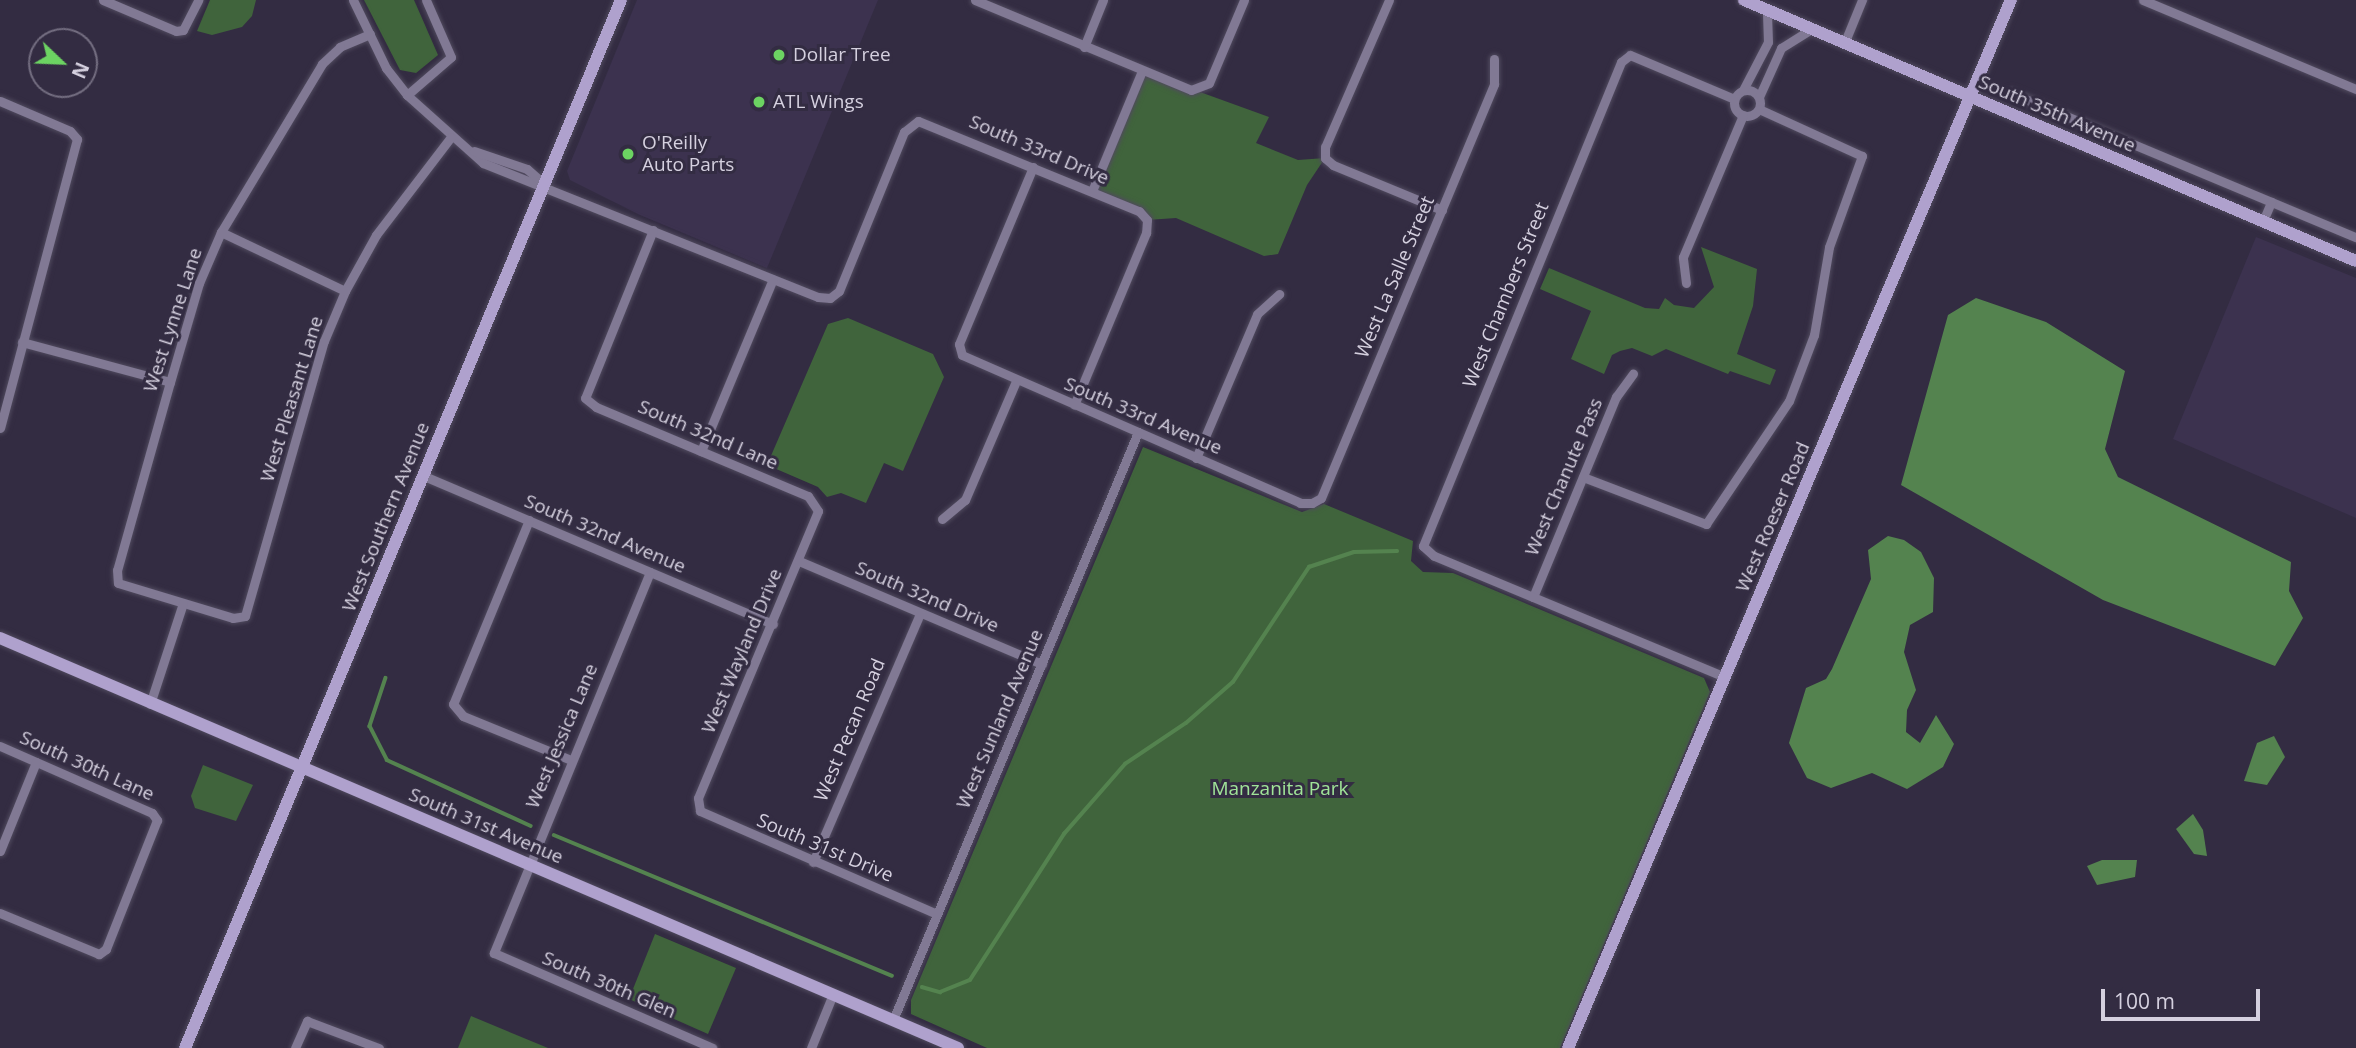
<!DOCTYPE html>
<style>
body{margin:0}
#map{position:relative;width:2356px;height:1048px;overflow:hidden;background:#332c42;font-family:"Open Sans",sans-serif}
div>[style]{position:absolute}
.built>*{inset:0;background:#3c324f}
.green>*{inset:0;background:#40643c}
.water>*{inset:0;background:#54834f}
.stream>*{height:3.5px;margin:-1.75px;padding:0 1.75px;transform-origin:1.75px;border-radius:1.75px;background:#54834f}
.roads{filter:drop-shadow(0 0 2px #504a5e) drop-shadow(0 0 2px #504a5e)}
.street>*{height:9px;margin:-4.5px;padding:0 4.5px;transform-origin:4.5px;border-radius:4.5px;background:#817994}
.street>.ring{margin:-4.5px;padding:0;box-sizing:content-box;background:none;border:9px solid #817994;border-radius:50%}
.secondary>*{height:12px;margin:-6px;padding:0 6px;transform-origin:6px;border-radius:6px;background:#afa1cd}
.dots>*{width:19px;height:19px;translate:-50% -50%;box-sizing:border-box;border:4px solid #332c42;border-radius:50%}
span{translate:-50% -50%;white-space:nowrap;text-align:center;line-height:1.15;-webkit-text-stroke:6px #332c42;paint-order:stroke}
.poi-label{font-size:19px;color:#d5d0df}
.left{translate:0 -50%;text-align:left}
.street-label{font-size:19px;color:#d5d0df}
.park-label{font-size:19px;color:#a0e498}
.north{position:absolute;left:28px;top:28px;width:70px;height:70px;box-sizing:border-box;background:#332c42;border:2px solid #746e81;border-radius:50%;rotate:113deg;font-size:19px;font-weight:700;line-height:28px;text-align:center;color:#d5d0df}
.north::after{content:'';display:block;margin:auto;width:24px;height:32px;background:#6cd362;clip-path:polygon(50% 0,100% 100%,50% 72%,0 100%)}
.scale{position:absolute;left:2101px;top:989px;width:159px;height:32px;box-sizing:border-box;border:4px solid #d5d0df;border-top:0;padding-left:9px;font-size:21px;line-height:24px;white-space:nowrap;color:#d5d0df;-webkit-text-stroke:5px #332c42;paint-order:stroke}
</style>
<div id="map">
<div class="built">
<div style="clip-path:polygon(637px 0,878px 0,767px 268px,640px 215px,570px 180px,567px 171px)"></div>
<div style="clip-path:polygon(2256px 237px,2356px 278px,2356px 518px,2173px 439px)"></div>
</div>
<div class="green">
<div style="clip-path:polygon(210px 0,256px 0,252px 16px,242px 27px,212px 35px,197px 31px)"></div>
<div style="clip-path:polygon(364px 0,414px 0,438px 55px,416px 73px,400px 70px)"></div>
<div style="clip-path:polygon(1142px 71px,1269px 117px,1256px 143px,1298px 160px,1325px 158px,1307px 185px,1278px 254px,1264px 256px,1176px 218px,1147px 220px,1092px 191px)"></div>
<div style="clip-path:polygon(1701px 247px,1757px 269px,1753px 306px,1737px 354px,1776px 370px,1770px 385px,1730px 371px,1728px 374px,1666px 349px,1652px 356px,1632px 348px,1620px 351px,1612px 355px,1604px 374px,1571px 359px,1591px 311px,1540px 289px,1549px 268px,1645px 308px,1659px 309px,1665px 298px,1674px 305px,1694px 308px,1714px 287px)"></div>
<div style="clip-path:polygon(848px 318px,933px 354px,944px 377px,903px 471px,884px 463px,866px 503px,841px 493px,827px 497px,818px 487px,767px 465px,828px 324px)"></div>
<div style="clip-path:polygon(1143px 447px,1302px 512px,1324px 504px,1413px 541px,1411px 561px,1423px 572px,1453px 573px,1704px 678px,1710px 692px,1560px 1048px,987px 1048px,911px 1014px,911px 1000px)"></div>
<div style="clip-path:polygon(203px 765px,253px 785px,236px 821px,195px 808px,191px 796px)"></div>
<div style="clip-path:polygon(655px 934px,736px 968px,708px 1034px,629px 999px)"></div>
<div style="clip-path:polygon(471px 1016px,548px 1048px,458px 1048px)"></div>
</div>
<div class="water">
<div style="clip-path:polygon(1976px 298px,2046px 322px,2125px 371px,2105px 449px,2118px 477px,2291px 562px,2289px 591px,2303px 618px,2275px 666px,2103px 600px,1901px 485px,1948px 315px)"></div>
<div style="clip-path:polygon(1888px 536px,1904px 540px,1921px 552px,1934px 578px,1933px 612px,1910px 625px,1904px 652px,1916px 690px,1907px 710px,1906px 732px,1920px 743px,1936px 715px,1954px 744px,1943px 767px,1907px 789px,1872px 773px,1831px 788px,1807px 778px,1789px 743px,1806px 688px,1826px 679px,1832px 669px,1871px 579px,1868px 550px)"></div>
<div style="clip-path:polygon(2274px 736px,2285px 757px,2267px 785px,2244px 781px,2257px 743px)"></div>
<div style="clip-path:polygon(2193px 814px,2203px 830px,2207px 856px,2194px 854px,2176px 829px)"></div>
<div style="clip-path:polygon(2102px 860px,2137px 860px,2135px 877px,2097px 885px,2087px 866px)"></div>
</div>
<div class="stream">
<div style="left:386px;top:678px;width:51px;rotate:108.4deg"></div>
<div style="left:370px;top:726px;width:38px;rotate:63deg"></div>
<div style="left:387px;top:760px;width:158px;rotate:24.6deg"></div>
<div style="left:554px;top:835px;width:366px;rotate:22.6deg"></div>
<div style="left:922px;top:987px;width:19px;rotate:16deg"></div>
<div style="left:940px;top:992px;width:32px;rotate:-22deg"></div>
<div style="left:970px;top:980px;width:174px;rotate:-57.2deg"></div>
<div style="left:1064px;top:834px;width:93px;rotate:-48.9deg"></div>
<div style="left:1125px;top:764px;width:73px;rotate:-33.9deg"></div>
<div style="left:1186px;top:723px;width:62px;rotate:-41.1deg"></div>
<div style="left:1233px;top:682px;width:138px;rotate:-56.5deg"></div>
<div style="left:1309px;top:567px;width:47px;rotate:-18.4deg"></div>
<div style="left:1354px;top:552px;width:43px;rotate:-1.3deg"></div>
</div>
<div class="roads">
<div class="street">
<div style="left:103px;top:0;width:79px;rotate:23deg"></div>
<div style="left:176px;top:31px;width:7px;rotate:-8deg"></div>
<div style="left:183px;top:30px;width:34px;rotate:-63deg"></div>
<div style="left:353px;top:0;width:76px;rotate:64.1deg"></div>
<div style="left:386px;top:68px;width:34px;rotate:52deg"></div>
<div style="left:407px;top:95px;width:102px;rotate:41.8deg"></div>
<div style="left:483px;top:163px;width:361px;rotate:21.8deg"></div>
<div style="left:818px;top:297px;width:12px;rotate:5deg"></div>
<div style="left:830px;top:298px;width:11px;rotate:-38deg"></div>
<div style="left:839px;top:291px;width:172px;rotate:-67.8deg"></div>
<div style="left:904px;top:132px;width:18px;rotate:-38deg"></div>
<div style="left:918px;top:121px;width:239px;rotate:22.2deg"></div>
<div style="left:1139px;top:211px;width:12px;rotate:48deg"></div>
<div style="left:1147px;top:220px;width:13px;rotate:94deg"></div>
<div style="left:1146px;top:233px;width:186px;rotate:112.7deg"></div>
<div style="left:975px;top:0;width:234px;rotate:22.6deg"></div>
<div style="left:1191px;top:90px;width:19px;rotate:-21deg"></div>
<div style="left:1209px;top:83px;width:90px;rotate:-67.1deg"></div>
<div style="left:1389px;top:0;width:160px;rotate:113.5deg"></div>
<div style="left:1325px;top:147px;width:11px;rotate:90deg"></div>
<div style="left:1325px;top:158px;width:11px;rotate:41deg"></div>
<div style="left:1333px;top:165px;width:118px;rotate:22.4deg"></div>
<div style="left:2143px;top:0;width:231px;rotate:22.7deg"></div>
<div style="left:370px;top:34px;width:33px;rotate:157deg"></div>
<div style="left:340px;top:47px;width:25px;rotate:137deg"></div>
<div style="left:322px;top:64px;width:196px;rotate:121deg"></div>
<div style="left:221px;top:232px;width:56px;rotate:113.3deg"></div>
<div style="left:199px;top:283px;width:103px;rotate:106.3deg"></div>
<div style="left:170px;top:382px;width:195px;rotate:105.7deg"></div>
<div style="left:117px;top:570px;width:13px;rotate:86deg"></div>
<div style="left:118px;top:583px;width:120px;rotate:16.9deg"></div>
<div style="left:233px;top:618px;width:12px;rotate:-9deg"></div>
<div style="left:245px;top:616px;width:286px;rotate:-74deg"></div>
<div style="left:324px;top:341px;width:54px;rotate:-67.2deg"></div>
<div style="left:345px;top:291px;width:64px;rotate:-61deg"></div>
<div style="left:376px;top:235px;width:123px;rotate:-52.6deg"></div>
<div style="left:1844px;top:44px;width:48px;rotate:-67.8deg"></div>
<div style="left:1084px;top:47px;width:51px;rotate:-68deg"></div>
<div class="ring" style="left:1734px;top:90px;width:17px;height:17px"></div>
<div style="left:1743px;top:90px;width:54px;rotate:-62.5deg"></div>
<div style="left:1768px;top:42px;width:32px;rotate:-92deg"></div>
<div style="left:2011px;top:93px;width:374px;rotate:22.7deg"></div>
<div style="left:407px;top:95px;width:58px;rotate:-40.8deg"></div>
<div style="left:451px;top:57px;width:62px;rotate:-113.7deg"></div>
<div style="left:1759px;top:97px;width:54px;rotate:-65.8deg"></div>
<div style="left:1781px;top:48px;width:36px;rotate:-32deg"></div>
<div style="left:0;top:101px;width:76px;rotate:23.2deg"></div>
<div style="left:70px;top:131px;width:11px;rotate:49deg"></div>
<div style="left:77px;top:139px;width:299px;rotate:104.9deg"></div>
<div style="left:474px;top:151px;width:56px;rotate:18.8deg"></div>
<div style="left:527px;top:169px;width:23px;rotate:41deg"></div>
<div style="left:1033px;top:167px;width:192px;rotate:112.7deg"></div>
<div style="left:959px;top:344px;width:11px;rotate:75deg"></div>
<div style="left:962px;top:355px;width:369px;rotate:23.6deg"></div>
<div style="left:1300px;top:503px;width:12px"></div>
<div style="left:1312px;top:503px;width:10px;rotate:-29deg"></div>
<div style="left:1321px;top:498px;width:449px;rotate:-67.3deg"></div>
<div style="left:1494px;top:84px;width:25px;rotate:-90deg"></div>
<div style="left:1092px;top:191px;width:130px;rotate:-67.4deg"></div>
<div style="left:2263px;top:221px;width:21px;rotate:-67deg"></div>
<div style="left:653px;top:230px;width:181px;rotate:112deg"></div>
<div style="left:585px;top:398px;width:14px;rotate:39deg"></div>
<div style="left:596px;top:407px;width:230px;rotate:22.8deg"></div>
<div style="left:808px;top:496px;width:18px;rotate:56deg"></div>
<div style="left:818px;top:511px;width:311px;rotate:112.7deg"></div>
<div style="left:698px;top:798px;width:13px;rotate:81deg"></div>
<div style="left:700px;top:811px;width:258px;rotate:23.5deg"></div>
<div style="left:221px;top:232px;width:137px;rotate:25.4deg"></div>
<div style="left:1686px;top:283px;width:26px;rotate:-97deg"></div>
<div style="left:1683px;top:257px;width:154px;rotate:-67.1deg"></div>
<div style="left:22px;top:342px;width:153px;rotate:15.1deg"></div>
<div style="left:701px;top:451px;width:186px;rotate:-67.3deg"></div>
<div style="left:1196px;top:458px;width:156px;rotate:-67deg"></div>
<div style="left:1257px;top:314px;width:30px;rotate:-42deg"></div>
<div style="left:424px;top:476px;width:379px;rotate:23deg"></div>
<div style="left:1583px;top:477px;width:132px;rotate:20.9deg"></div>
<div style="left:1706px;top:524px;width:148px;rotate:-56deg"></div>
<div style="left:1789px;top:401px;width:71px;rotate:-69.3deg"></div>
<div style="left:1814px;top:335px;width:89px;rotate:-80.3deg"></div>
<div style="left:1829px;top:247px;width:97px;rotate:-70.1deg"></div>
<div style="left:1862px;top:156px;width:113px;rotate:-155.5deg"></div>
<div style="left:942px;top:519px;width:30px;rotate:-40deg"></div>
<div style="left:965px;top:500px;width:129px;rotate:-66.8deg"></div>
<div style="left:529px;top:520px;width:199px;rotate:112.4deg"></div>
<div style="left:453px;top:704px;width:16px;rotate:50deg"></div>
<div style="left:463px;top:716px;width:117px;rotate:22.2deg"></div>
<div style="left:799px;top:561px;width:264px;rotate:23deg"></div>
<div style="left:650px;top:572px;width:412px;rotate:112.3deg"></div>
<div style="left:494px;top:953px;width:238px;rotate:23.5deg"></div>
<div style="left:1533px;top:597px;width:217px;rotate:-67.5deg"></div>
<div style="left:1616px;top:397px;width:29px;rotate:-54deg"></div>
<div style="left:1725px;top:677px;width:315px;rotate:-157.4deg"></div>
<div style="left:1434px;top:556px;width:15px;rotate:-138deg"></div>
<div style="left:1423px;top:546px;width:523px;rotate:-67.75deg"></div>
<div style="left:1621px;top:62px;width:11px;rotate:-38deg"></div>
<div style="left:1630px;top:55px;width:113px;rotate:22.9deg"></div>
<div style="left:150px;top:704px;width:106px;rotate:-71.9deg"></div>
<div style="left:0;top:746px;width:166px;rotate:23.8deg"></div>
<div style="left:152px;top:813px;width:9px;rotate:54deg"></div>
<div style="left:157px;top:820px;width:139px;rotate:111.6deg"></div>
<div style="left:106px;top:949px;width:9px;rotate:144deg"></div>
<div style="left:99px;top:954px;width:107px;rotate:-157.5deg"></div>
<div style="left:0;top:851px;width:96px;rotate:-68deg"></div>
<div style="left:813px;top:862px;width:271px;rotate:-66.7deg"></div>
<div style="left:893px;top:1020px;width:637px;rotate:-67.38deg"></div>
<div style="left:295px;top:1048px;width:30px;rotate:-66deg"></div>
<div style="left:307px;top:1021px;width:77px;rotate:20.6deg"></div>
<div style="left:811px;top:1048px;width:58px;rotate:-67.8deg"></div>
</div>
<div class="secondary">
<div style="left:1744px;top:0;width:665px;rotate:23.1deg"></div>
<div style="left:0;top:638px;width:1042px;rotate:23.17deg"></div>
<div style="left:185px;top:1048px;width:1135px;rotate:-67.41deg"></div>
<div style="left:1568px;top:1048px;width:1138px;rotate:-67.09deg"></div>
</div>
</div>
<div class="dots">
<div style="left:779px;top:55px;background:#6cd362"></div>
<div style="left:759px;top:102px;background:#6cd362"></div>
<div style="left:628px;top:154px;background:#6cd362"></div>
</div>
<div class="poi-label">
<span class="left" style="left:793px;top:55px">Dollar Tree</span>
<span class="left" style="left:773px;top:102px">ATL Wings</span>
<span class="left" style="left:642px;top:154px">O'Reilly<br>Auto Parts</span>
</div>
<div class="street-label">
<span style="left:2057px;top:114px;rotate:23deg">South 35th Avenue</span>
<span style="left:1039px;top:150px;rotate:23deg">South 33rd Drive</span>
<span style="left:1395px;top:277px;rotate:-67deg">West La Salle Street</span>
<span style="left:1506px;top:295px;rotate:-68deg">West Chambers Street</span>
<span style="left:173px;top:320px;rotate:-72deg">West Lynne Lane</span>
<span style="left:292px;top:399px;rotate:-73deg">West Pleasant Lane</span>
<span style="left:1143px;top:416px;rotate:23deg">South 33rd Avenue</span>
<span style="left:708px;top:435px;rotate:23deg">South 32nd Lane</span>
<span style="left:1564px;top:477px;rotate:-67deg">West Chanute Pass</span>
<span style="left:386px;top:517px;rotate:-68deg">West Southern Avenue</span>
<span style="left:1773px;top:517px;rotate:-67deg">West Roeser Road</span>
<span style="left:605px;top:534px;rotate:23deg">South 32nd Avenue</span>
<span style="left:927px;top:597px;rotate:23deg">South 32nd Drive</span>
<span style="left:742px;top:651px;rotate:-67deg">West Wayland Drive</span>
<span style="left:1000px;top:719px;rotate:-67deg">West Sunland Avenue</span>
<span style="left:850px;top:730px;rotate:-67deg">West Pecan Road</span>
<span style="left:562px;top:736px;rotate:-67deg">West Jessica Lane</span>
<span style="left:87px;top:766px;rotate:24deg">South 30th Lane</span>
<span style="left:486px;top:826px;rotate:23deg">South 31st Avenue</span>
<span style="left:825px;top:848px;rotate:23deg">South 31st Drive</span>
<span style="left:609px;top:985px;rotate:23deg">South 30th Glen</span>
</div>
<div class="park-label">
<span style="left:1280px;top:789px">Manzanita Park</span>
</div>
<div class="north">N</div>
<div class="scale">100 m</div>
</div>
